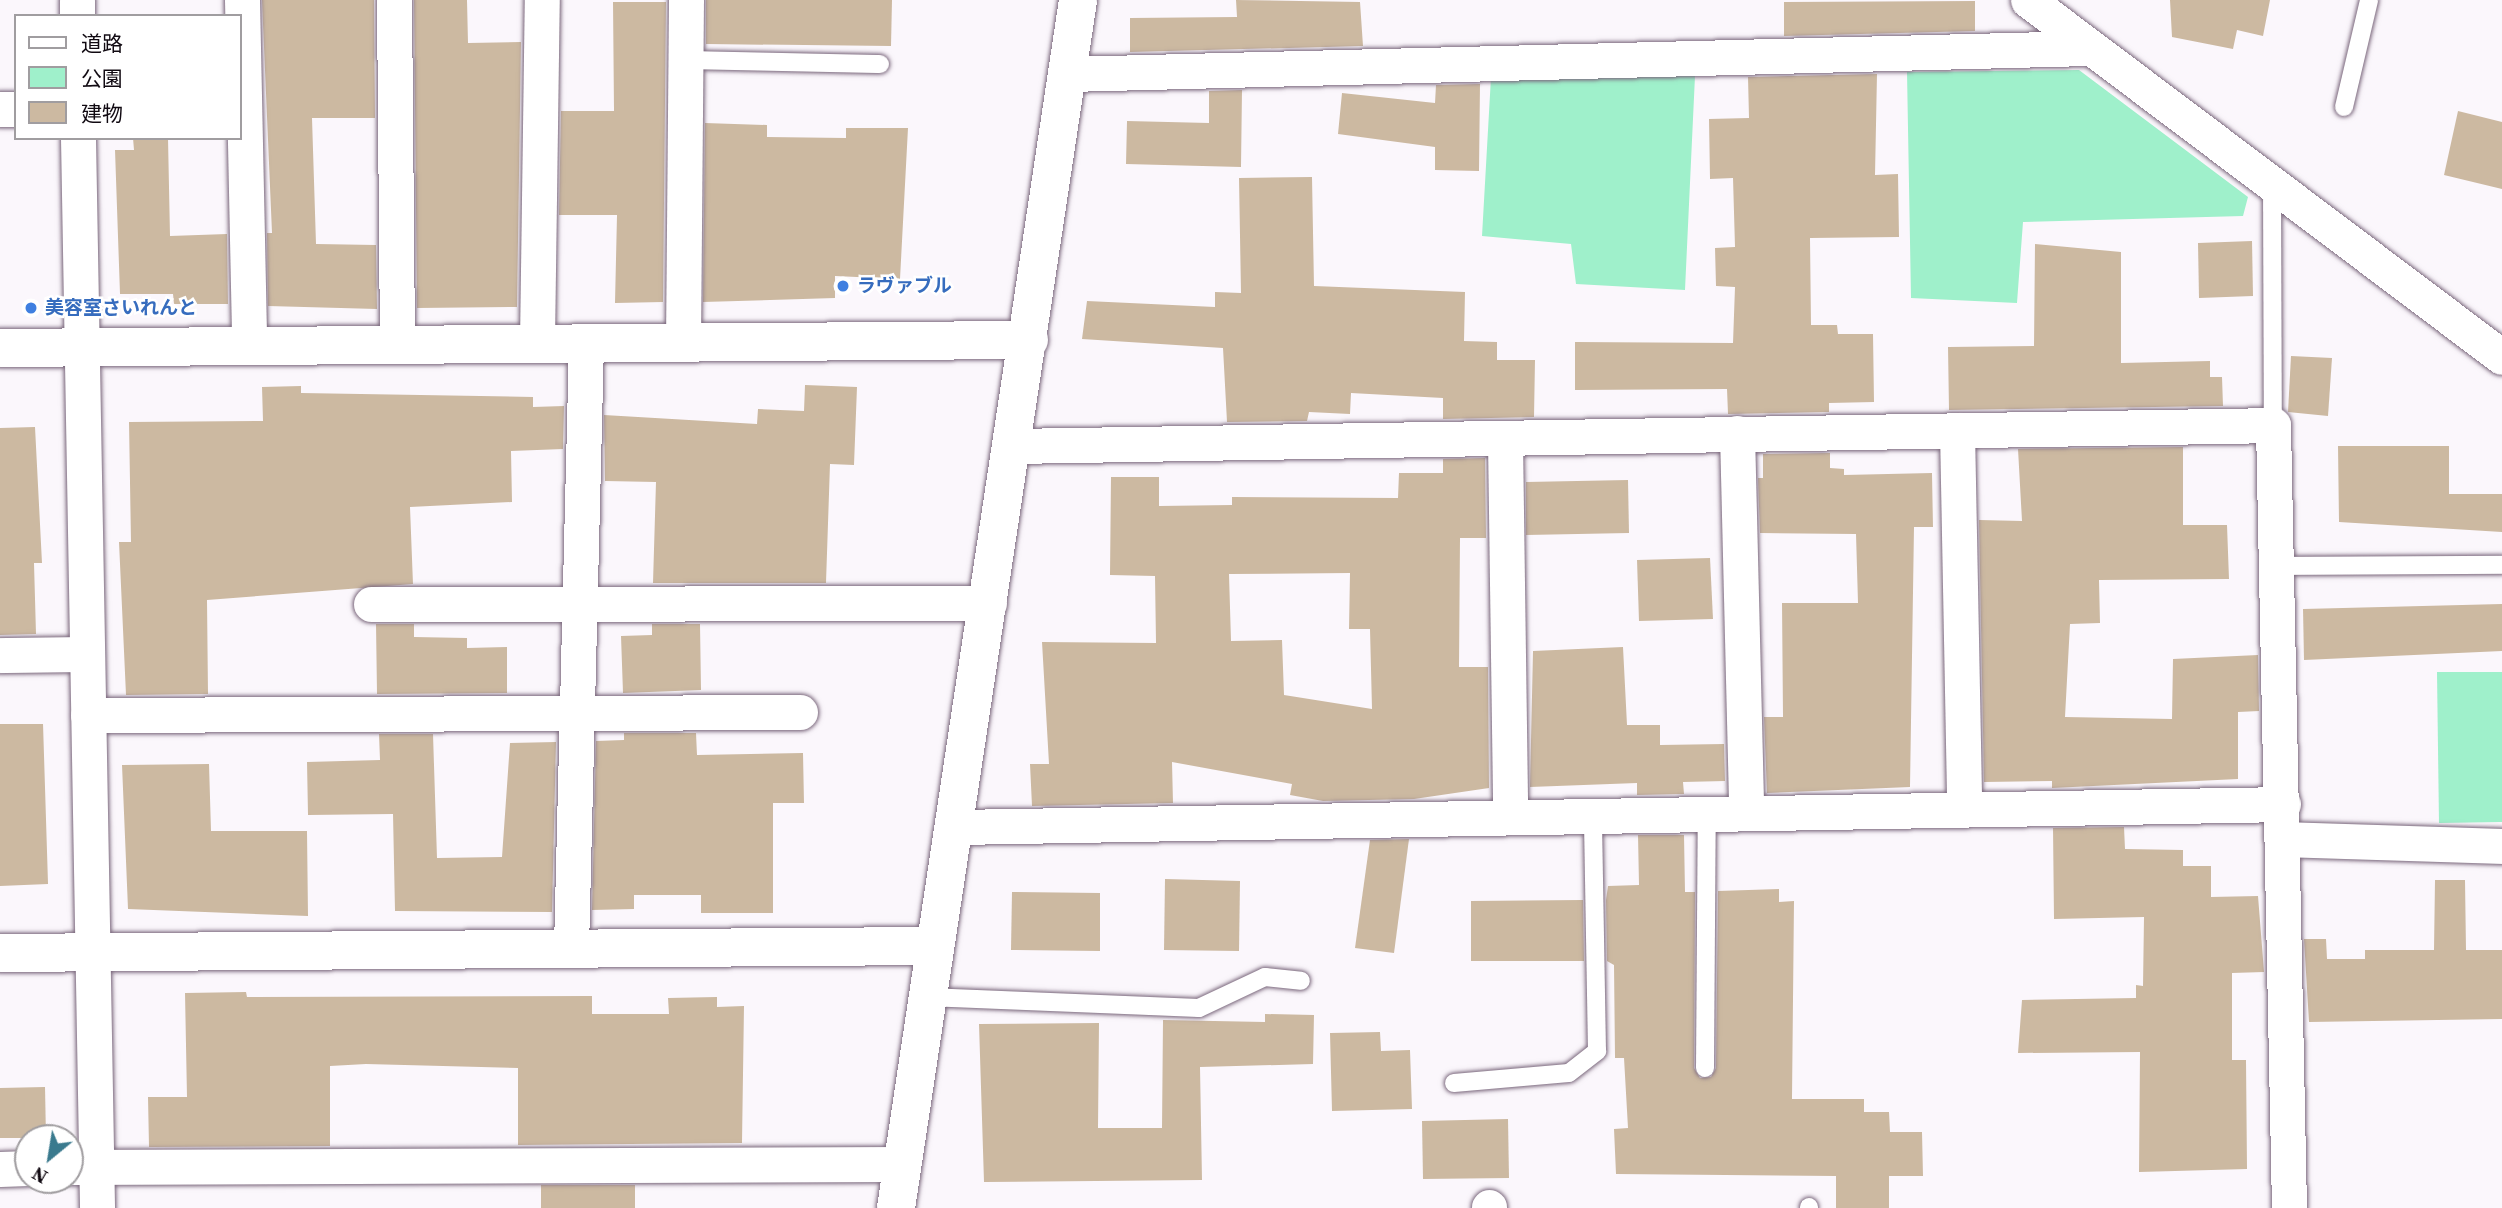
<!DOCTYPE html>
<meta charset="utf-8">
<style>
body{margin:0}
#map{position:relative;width:2502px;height:1208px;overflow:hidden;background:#fbf7fc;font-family:"Source Serif 4","Noto Sans JP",serif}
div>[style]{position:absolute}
.green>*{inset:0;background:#9ff0cb}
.building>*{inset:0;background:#ccb9a1}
.roads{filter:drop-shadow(0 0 2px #7a677c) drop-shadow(0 0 2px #7a677c)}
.lane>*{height:18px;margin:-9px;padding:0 9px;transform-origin:9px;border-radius:9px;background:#fff}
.street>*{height:35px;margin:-17.5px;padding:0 17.5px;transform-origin:17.5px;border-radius:17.5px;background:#fff}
.secondary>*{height:38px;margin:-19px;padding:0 19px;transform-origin:19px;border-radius:19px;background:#fff}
.dots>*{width:19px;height:19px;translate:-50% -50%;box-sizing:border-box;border:4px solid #fff;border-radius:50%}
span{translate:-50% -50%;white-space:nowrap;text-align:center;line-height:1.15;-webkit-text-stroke:5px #fff;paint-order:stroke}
.shop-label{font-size:19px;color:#366cbe;font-weight:700}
.left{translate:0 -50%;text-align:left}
.legend{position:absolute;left:14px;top:14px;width:228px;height:126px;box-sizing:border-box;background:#fff;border:2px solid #a09da0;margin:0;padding:9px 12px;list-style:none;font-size:21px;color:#110a12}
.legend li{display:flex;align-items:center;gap:14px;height:35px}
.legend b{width:35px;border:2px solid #a09da0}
.north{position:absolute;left:14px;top:1124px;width:70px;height:70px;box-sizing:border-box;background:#fff;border:2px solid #a09da0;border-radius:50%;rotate:210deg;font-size:19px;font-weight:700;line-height:28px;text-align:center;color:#110a12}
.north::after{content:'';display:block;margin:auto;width:24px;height:32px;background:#3a7a8e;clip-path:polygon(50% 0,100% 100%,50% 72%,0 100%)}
</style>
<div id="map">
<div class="green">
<div style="clip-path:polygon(2079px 70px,2248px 197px,2243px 216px,2023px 222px,2017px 303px,1911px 298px,1907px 72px)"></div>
<div style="clip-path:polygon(1695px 76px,1685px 290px,1576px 284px,1571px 244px,1482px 236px,1491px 77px)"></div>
<div style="clip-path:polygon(2437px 672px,2502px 672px,2502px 822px,2439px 823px)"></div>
</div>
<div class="building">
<div style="clip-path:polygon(262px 0,374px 0,375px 118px,312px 118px,316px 244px,376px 245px,377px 309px,268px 306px,267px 233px,272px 233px)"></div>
<div style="clip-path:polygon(414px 0,467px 0,468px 43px,521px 42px,517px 307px,417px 308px)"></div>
<div style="clip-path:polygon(706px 0,892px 0,891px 46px,706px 44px)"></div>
<div style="clip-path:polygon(1236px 0,1360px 2px,1363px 46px,1130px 52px,1130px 18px,1237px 17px)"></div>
<div style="clip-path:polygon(2170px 0,2270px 0,2263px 36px,2237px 30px,2233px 49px,2172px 37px)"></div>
<div style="clip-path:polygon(1975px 1px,1975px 31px,1784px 36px,1784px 2px)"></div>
<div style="clip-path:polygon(613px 2px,666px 2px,663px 302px,615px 303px,617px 215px,559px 215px,561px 111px,614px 111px)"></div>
<div style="clip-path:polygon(1877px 74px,1875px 175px,1898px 174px,1899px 237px,1810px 238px,1811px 325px,1837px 325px,1838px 334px,1873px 334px,1874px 402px,1829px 403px,1829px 412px,1728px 414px,1727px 389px,1575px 390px,1575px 342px,1733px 343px,1735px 287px,1716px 286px,1715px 248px,1735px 247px,1733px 178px,1710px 179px,1709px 119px,1749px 118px,1748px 77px)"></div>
<div style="clip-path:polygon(1480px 84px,1479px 171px,1435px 170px,1435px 147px,1338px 134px,1342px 93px,1435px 103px,1436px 85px)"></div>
<div style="clip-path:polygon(1242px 90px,1241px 167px,1126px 164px,1127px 121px,1209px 123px,1209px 91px)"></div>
<div style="clip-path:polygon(2458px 111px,2502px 122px,2502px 189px,2444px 175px)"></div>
<div style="clip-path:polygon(705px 123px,767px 125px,767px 137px,846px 138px,846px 128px,908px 128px,900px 279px,835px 276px,835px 298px,703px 302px)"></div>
<div style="clip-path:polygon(133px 138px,168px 138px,170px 236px,227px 234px,228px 304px,174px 304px,173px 294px,120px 294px,115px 150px,134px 150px)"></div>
<div style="clip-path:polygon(1312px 177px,1314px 286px,1465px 292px,1464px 341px,1497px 342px,1497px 360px,1535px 360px,1534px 417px,1443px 419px,1443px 398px,1351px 393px,1350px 414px,1309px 412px,1307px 421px,1227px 422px,1223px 348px,1082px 339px,1087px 301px,1215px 307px,1215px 292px,1241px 293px,1239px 178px)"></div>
<div style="clip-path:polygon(2252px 241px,2253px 296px,2199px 298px,2198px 243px)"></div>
<div style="clip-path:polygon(2035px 244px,2121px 252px,2121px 363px,2210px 361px,2210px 377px,2222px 377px,2223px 406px,1949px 410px,1948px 347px,2034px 346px)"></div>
<div style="clip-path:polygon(2291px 356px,2332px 358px,2328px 416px,2288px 412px)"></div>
<div style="clip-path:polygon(805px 385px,857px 387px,854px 465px,830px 464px,826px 583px,653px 583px,656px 482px,605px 481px,604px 415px,757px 424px,758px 409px,804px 411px)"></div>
<div style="clip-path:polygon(301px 386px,301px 393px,533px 397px,533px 407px,564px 406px,563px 449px,511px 451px,512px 502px,410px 507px,413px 584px,207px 600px,208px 694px,126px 695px,119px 542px,131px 542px,129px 422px,263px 421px,262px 387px)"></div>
<div style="clip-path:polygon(35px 427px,42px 563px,34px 563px,36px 634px,0 635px,0 428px)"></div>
<div style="clip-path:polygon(2338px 446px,2449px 446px,2449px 494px,2502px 494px,2502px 532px,2339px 522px)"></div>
<div style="clip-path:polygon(2183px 447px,2183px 525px,2227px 525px,2229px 579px,2099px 580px,2100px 623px,2070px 624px,2065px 717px,2172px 719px,2173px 659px,2258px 655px,2259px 711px,2238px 712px,2238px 779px,2052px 788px,2052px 781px,1984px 782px,1979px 520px,2022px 521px,2018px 449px)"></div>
<div style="clip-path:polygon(1830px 453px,1830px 468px,1844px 469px,1844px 475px,1932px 473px,1933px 527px,1914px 527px,1910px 787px,1767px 793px,1764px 717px,1783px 717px,1782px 603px,1858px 603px,1856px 534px,1760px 533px,1758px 478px,1763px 478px,1763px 454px)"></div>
<div style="clip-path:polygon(evenodd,1485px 458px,1486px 538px,1460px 538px,1459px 667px,1488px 667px,1489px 788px,1414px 799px,1323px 801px,1290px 795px,1292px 784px,1172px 762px,1173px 803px,1032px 806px,1030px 764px,1049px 764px,1042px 642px,1156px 643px,1155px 576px,1110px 575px,1111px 477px,1159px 477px,1159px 506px,1232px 505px,1232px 497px,1398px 498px,1399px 473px,1443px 473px,1443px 459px,1485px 458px,1350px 573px,1349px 629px,1370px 629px,1372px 709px,1284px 695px,1282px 640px,1231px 641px,1229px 574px,1350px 573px)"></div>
<div style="clip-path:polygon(1628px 480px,1629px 533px,1526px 535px,1526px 482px)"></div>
<div style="clip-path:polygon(1710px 558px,1713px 619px,1639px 621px,1637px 560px)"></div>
<div style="clip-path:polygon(2502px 604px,2502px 651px,2304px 660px,2303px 609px)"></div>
<div style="clip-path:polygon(376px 624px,414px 624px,414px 637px,467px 638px,467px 648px,507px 647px,507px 693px,377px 694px)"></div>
<div style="clip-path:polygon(652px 624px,700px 624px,701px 690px,623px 693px,621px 636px,652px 635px)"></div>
<div style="clip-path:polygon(1623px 647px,1627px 725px,1660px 725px,1660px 745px,1724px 744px,1725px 781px,1683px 782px,1684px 794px,1637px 795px,1637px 783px,1530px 787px,1533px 651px)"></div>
<div style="clip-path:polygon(0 724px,43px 724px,48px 884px,0 886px)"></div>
<div style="clip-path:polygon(624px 733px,696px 733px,697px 755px,803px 753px,804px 803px,773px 803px,773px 913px,701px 913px,701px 895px,634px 895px,634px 909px,592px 910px,596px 741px,624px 740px)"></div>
<div style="clip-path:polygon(379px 734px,433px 734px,437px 858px,502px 857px,510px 743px,556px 742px,552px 912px,395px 911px,393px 814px,308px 815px,307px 762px,380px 760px)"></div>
<div style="clip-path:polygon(209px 764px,211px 831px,307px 831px,308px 916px,128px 909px,122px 765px)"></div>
<div style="clip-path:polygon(2124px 827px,2125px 849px,2183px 850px,2183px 866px,2211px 866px,2211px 897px,2258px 896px,2264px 972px,2232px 973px,2232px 1060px,2246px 1060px,2247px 1169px,2139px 1172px,2140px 1052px,2018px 1053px,2022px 1000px,2136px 998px,2136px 985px,2143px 986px,2144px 917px,2054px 919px,2053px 828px)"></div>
<div style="clip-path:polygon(1638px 835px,1684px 835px,1685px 892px,1695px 892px,1694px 1068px,1700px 1078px,1711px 1077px,1716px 1068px,1718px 891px,1779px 889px,1779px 902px,1794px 901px,1792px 1099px,1864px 1099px,1864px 1112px,1889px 1112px,1890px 1132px,1922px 1132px,1923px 1176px,1889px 1176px,1889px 1208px,1836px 1208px,1836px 1176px,1616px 1174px,1614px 1129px,1628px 1128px,1624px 1058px,1615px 1058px,1614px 965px,1607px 961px,1606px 900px,1608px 886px,1639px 885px)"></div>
<div style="clip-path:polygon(1409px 839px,1394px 953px,1355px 948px,1370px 840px)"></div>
<div style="clip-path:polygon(1165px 879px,1240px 881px,1239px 951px,1164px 950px)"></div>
<div style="clip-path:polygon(2435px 880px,2465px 880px,2466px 950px,2502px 950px,2502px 1019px,2309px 1022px,2304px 939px,2326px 939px,2327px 959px,2365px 959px,2365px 950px,2434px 950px)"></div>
<div style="clip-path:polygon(1012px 892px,1100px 893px,1100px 951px,1011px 950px)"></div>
<div style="clip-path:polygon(1583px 900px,1584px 961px,1471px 961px,1471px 901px)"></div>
<div style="clip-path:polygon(246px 992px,247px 997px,592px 996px,592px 1014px,669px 1014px,668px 998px,717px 997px,717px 1007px,744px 1006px,742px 1143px,518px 1145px,518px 1068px,366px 1064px,330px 1066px,330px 1146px,149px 1147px,148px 1097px,187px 1097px,185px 993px)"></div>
<div style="clip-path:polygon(1265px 1014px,1314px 1015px,1313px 1064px,1200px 1067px,1202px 1180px,984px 1182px,979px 1024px,1099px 1023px,1098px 1128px,1162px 1128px,1163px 1020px,1265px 1022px)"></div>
<div style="clip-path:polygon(1380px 1032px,1381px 1051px,1410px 1050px,1412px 1109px,1332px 1111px,1330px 1033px)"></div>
<div style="clip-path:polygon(45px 1087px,46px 1138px,0 1138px,0 1088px)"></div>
<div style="clip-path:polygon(1508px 1119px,1509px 1178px,1423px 1179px,1422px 1121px)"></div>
<div style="clip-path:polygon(541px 1185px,635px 1185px,635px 1208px,541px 1208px)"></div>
</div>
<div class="roads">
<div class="lane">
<div style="left:684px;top:60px;width:196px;rotate:1.2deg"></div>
<div style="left:2344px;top:107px;width:110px;rotate:-76.8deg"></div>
<div style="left:2272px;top:184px;width:241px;rotate:89.8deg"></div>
<div style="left:2276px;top:566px;width:226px;rotate:-0.3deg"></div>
<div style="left:927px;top:997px;width:272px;rotate:2.3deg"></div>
<div style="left:1199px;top:1008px;width:73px;rotate:-25.2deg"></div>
<div style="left:1265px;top:977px;width:36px;rotate:6deg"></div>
<div style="left:1705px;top:1068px;width:255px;rotate:-89.6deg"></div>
<div style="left:1454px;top:1083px;width:115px;rotate:-5deg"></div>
<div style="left:1569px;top:1073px;width:36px;rotate:-38deg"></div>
<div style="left:1597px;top:1051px;width:235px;rotate:-91deg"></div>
<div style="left:1809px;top:1207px;width:1px;rotate:90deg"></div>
</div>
<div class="street">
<div style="left:77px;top:0;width:16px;rotate:90deg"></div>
<div style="left:242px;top:0;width:345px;rotate:88.8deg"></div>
<div style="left:394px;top:0;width:343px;rotate:89.5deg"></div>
<div style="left:2028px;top:0;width:593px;rotate:36.99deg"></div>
<div style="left:1068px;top:74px;width:1022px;rotate:-1.46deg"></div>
<div style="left:0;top:109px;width:16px"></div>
<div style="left:78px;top:138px;width:1070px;rotate:88.98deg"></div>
<div style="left:537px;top:342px;width:342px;rotate:-89.2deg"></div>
<div style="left:683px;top:343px;width:343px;rotate:-89.5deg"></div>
<div style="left:1957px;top:430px;width:379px;rotate:88.9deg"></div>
<div style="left:1737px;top:433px;width:380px;rotate:88.6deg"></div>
<div style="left:1505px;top:440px;width:377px;rotate:89.2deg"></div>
<div style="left:1012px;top:446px;width:1261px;rotate:-0.95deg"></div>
<div style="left:2273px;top:425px;width:783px;rotate:88.83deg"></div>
<div style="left:371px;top:604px;width:618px;rotate:-0.09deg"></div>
<div style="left:0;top:655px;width:87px;rotate:-0.7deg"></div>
<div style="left:88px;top:715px;width:712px;rotate:-0.24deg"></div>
<div style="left:956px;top:827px;width:1327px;rotate:-0.99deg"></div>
<div style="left:2283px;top:839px;width:219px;rotate:1.8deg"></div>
<div style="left:571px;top:948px;width:605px;rotate:-88.58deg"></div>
<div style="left:70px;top:1167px;width:832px;rotate:-0.21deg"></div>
<div style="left:0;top:1169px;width:28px;rotate:-2deg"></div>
<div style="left:1489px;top:1207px;width:1px;rotate:90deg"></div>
</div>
<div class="secondary">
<div style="left:0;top:348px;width:1029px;rotate:-0.45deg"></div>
<div style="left:0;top:953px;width:935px;rotate:-0.43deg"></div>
<div style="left:896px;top:1208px;width:1222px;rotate:-81.43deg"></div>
</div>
</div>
<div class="dots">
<div style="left:843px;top:286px;background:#3f7fe0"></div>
<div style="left:31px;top:308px;background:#3f7fe0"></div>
</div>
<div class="shop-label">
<span class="left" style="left:857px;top:286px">ラヴァブル</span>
<span class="left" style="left:45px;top:308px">美容室さいれんと</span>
</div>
<ul class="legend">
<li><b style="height:9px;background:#fff"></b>道路</li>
<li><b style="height:19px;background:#9ff0cb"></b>公園</li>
<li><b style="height:19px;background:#ccb9a1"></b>建物</li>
</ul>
<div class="north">N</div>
</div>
